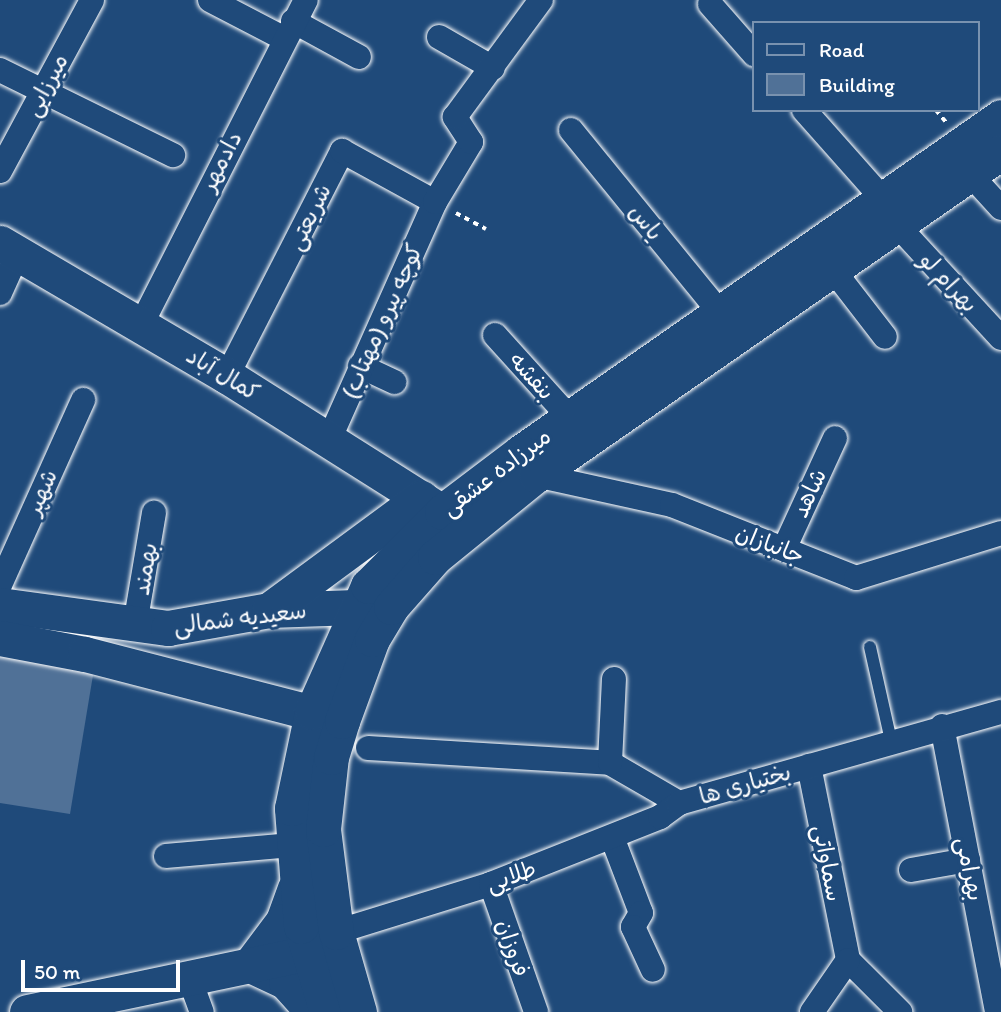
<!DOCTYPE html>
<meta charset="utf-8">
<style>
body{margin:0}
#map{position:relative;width:1001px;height:1012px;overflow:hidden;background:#1f4a7a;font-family:Itim,"Playpen Sans Arabic",sans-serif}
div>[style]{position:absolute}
.building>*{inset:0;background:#507197}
.path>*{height:3.5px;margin-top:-1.75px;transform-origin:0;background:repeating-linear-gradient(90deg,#fff 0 5px,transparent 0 10px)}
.roads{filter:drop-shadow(0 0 2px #fff) drop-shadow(0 0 2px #fff)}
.lane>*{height:12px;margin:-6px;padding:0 6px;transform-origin:6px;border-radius:6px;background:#1f4a7a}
.street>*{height:24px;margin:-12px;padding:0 12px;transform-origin:12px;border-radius:12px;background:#1f4a7a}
.secondary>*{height:35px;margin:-17.5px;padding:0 17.5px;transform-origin:17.5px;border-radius:17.5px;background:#1f4a7a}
span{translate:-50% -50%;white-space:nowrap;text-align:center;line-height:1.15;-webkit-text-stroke:6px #1f4a7a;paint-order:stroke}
.street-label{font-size:23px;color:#fff}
.legend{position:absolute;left:752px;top:21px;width:228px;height:91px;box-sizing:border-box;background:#1f4a7a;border:2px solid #7992af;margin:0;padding:9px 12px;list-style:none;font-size:21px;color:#fff}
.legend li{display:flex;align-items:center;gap:14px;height:35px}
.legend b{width:35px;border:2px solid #7992af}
.scale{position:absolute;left:21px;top:960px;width:159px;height:32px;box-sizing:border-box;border:4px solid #fff;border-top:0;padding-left:9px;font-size:21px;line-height:24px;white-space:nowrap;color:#fff;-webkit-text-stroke:5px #1f4a7a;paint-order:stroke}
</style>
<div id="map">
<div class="building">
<div style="clip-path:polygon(0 653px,94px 669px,70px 814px,0 803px)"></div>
</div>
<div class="path">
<div style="left:936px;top:110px;width:16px;rotate:50deg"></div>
<div style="left:456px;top:213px;width:34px;rotate:28deg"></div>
</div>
<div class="roads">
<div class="lane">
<div style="left:870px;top:647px;width:96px;rotate:77.4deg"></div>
</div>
<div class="street">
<div style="left:210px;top:0;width:82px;rotate:27.5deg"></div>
<div style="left:710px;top:4px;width:67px;rotate:48.7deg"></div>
<div style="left:293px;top:21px;width:75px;rotate:28.6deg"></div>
<div style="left:439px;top:37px;width:62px;rotate:29.9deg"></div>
<div style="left:0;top:70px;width:193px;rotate:26.2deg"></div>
<div style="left:804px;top:110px;width:119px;rotate:48.4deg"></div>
<div style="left:571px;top:130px;width:236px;rotate:50.8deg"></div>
<div style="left:0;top:171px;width:194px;rotate:-61.7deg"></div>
<div style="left:970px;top:174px;width:46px;rotate:47.6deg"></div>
<div style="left:898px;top:226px;width:152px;rotate:47.4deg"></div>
<div style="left:834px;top:271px;width:83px;rotate:52.3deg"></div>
<div style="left:0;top:293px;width:44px;rotate:-65.8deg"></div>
<div style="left:141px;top:325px;width:364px;rotate:-63.1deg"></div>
<div style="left:495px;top:335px;width:112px;rotate:47.9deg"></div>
<div style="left:360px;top:366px;width:38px;rotate:25deg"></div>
<div style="left:227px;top:376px;width:253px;rotate:-62.9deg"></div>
<div style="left:342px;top:151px;width:106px;rotate:28.7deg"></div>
<div style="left:329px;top:440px;width:261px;rotate:-66deg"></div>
<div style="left:435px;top:202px;width:70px;rotate:-59deg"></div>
<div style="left:471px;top:142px;width:30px;rotate:-123deg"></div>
<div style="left:455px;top:117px;width:145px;rotate:-53.7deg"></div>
<div style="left:536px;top:475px;width:139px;rotate:12.4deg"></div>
<div style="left:672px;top:505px;width:198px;rotate:21.6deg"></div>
<div style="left:856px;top:578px;width:152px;rotate:-17.2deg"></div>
<div style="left:784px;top:549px;width:122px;rotate:-65.3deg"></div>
<div style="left:0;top:585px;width:203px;rotate:-65.8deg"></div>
<div style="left:135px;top:625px;width:114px;rotate:-80.4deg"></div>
<div style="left:942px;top:726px;width:291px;rotate:79.1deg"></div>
<div style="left:368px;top:748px;width:242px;rotate:3.5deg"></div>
<div style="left:610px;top:763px;width:80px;rotate:30.1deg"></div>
<div style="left:610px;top:763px;width:84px;rotate:-87.3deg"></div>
<div style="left:809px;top:766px;width:198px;rotate:78.6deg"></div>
<div style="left:612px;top:837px;width:81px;rotate:69.1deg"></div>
<div style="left:641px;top:913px;width:16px;rotate:120deg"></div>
<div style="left:633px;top:927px;width:47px;rotate:65.1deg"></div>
<div style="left:166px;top:856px;width:126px;rotate:-5deg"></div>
<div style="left:911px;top:870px;width:58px;rotate:-10deg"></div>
<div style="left:491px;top:884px;width:136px;rotate:70.6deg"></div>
<div style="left:336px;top:932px;width:162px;rotate:-17.2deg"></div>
<div style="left:491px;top:884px;width:182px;rotate:-21.6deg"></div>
<div style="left:660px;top:817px;width:24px;rotate:-36deg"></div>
<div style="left:679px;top:803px;width:335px;rotate:-15.8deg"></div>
<div style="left:848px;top:960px;width:74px;rotate:45deg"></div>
<div style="left:189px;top:977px;width:37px;rotate:70deg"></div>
<div style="left:812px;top:1012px;width:63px;rotate:-55.3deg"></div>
</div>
<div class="secondary">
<div style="left:0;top:243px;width:263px;rotate:30.4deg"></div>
<div style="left:227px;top:376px;width:254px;rotate:32.3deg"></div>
<div style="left:0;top:605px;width:170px;rotate:7.8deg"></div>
<div style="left:168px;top:628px;width:103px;rotate:-10.1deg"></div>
<div style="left:269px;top:610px;width:86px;rotate:-2deg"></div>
<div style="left:269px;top:610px;width:189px;rotate:-36.4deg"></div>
<div style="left:0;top:638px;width:86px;rotate:10.7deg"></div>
<div style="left:85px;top:654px;width:256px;rotate:14.5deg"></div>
<div style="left:295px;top:888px;width:35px;rotate:110deg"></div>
<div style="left:283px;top:921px;width:55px;rotate:126.9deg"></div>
<div style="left:250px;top:965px;width:40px;rotate:25deg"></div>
<div style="left:286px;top:982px;width:40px;rotate:48deg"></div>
<div style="left:27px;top:1012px;width:286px;rotate:-11.9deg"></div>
<div style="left:327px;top:1012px;width:90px;rotate:-106.8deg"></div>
<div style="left:301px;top:926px;width:118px;rotate:-94.4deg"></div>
<div style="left:292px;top:808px;width:98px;rotate:-78.2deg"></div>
<div style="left:312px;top:712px;width:138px;rotate:-66deg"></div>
<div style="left:368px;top:586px;width:105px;rotate:-45deg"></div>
<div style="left:442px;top:512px;width:99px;rotate:-37.2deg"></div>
<div style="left:521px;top:452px;width:585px;rotate:-34.91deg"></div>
<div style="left:359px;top:1012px;width:83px;rotate:-106deg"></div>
<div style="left:336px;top:932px;width:104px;rotate:-97.2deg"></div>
<div style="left:323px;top:829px;width:72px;rotate:-83.7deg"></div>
<div style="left:331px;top:757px;width:38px;rotate:-73deg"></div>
<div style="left:342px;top:721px;width:87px;rotate:-69.9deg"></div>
<div style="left:372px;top:639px;width:37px;rotate:-59deg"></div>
<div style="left:391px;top:607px;width:67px;rotate:-48.7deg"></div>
<div style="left:435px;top:557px;width:130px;rotate:-39.1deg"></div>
<div style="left:536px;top:475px;width:566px;rotate:-34.78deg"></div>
</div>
</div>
<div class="street-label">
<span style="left:46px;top:85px;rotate:-62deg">میرزایی</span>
<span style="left:221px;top:161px;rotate:-63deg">دادمهر</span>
<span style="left:309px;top:217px;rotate:-64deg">شریعتی</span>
<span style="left:646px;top:222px;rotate:51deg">یاس</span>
<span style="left:949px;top:282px;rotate:47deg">بهرام لو</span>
<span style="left:382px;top:321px;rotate:-66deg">کوچه پیرو (مهتاب)</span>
<span style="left:223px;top:374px;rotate:31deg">کمال آباد</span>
<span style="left:532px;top:376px;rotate:48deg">بنفشه</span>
<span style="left:496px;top:472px;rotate:-37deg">میرزاده عشقی</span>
<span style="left:41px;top:492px;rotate:-66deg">شهپر</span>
<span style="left:809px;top:493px;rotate:-65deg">شاهد</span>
<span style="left:770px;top:544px;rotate:21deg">جانبازان</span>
<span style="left:145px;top:569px;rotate:-81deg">بهمند</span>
<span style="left:240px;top:618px;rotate:-7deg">سعیدیه شمالی</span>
<span style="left:745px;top:784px;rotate:-16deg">بختیاری ها</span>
<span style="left:828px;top:863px;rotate:79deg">سماواتی</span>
<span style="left:970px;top:869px;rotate:79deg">بهرامی</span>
<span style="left:511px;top:876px;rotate:-20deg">طلایی</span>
<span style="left:513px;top:948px;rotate:71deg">فروزان</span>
</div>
<ul class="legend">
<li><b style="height:9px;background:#1f4a7a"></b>Road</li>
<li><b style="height:19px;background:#507197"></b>Building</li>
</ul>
<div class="scale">50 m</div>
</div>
